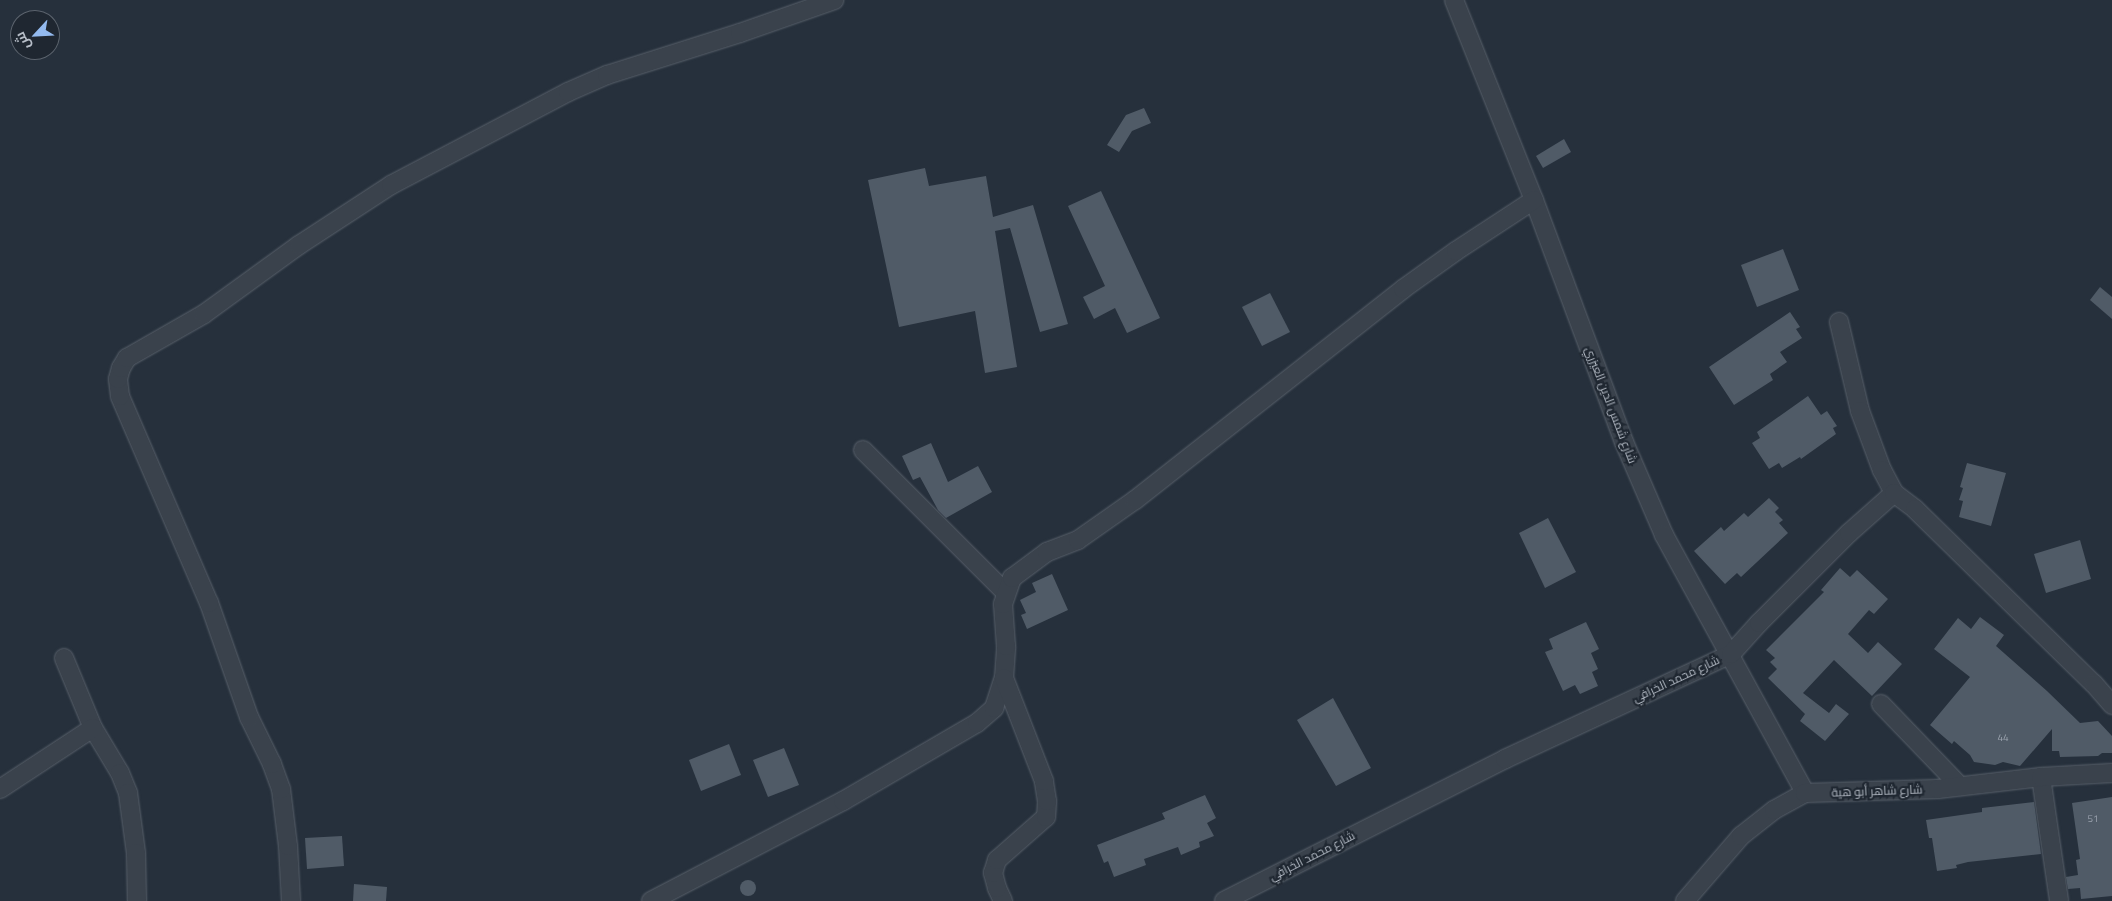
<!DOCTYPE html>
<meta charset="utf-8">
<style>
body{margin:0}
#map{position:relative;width:2112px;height:901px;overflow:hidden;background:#26303c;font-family:"Titillium Web",Cairo,sans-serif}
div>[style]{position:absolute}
.building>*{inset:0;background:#505b67}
.round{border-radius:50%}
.roads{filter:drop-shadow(0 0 1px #58606a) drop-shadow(0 0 1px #58606a)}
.minor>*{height:18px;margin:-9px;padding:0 9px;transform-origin:9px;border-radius:9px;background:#3a424c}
span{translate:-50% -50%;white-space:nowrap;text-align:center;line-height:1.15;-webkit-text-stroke:4.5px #1f2731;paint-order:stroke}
.number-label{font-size:10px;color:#9ca4af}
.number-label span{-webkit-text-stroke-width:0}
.street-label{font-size:12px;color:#b6bdc7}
.north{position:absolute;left:10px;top:10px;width:50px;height:50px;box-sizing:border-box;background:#1f2731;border:1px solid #5b636d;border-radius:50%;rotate:245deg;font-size:14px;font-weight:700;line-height:20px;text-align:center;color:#b6bdc7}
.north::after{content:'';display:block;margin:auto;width:18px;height:22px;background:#93baef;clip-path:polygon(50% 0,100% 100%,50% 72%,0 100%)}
</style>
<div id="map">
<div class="building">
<div style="clip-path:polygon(1144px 108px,1151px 123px,1132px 131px,1119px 152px,1107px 145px,1126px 115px)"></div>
<div style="clip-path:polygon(1564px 139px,1571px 152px,1543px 168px,1536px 156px)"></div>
<div style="clip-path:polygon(925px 168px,929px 186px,986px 176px,993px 217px,1033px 205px,1068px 324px,1040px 332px,1010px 228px,995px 231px,1017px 367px,985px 373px,975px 311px,899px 327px,868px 180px)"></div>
<div style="clip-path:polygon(1101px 191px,1160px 318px,1127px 333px,1115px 308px,1094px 319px,1083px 297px,1105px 286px,1068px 206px)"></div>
<div style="clip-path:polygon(1783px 249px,1799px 290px,1757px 307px,1741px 265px)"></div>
<div style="clip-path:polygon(2100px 287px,2112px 297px,2112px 319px,2090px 300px)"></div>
<div style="clip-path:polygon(1270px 293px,1290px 332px,1262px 346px,1242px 307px)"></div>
<div style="clip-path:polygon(1790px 312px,1800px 327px,1796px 329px,1802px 338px,1780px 352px,1787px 362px,1770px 374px,1773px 380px,1734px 405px,1709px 367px)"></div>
<div style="clip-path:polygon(1808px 396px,1821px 415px,1827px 411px,1837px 426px,1833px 428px,1836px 434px,1801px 459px,1800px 457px,1782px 468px,1779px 463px,1769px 469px,1752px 443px,1760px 438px,1757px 432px)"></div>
<div style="clip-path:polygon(931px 443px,948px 482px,978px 466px,992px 492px,946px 518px,938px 510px,920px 477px,913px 480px,902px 456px)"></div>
<div style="clip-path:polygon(1967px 463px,2006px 473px,1991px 526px,1959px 517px,1963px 501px,1959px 500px,1963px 488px,1960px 487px)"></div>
<div style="clip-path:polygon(1769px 498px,1779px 508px,1775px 512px,1783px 520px,1779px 523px,1788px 533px,1741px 577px,1737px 573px,1725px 584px,1694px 551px,1721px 527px,1724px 531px,1744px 513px,1748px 517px)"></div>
<div style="clip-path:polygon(1548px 518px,1576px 572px,1545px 588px,1519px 533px)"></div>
<div style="clip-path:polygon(2080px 540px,2091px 579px,2046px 593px,2034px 554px)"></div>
<div style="clip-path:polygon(1840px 568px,1850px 577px,1857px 570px,1888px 599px,1874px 614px,1869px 610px,1848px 634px,1868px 653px,1878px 642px,1902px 664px,1872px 696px,1834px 660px,1803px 693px,1829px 713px,1836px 704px,1849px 714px,1825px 741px,1800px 721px,1805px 714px,1768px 678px,1777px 669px,1770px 662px,1775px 658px,1766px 650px,1824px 592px,1821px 590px)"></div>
<div style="clip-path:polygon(1052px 574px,1068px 610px,1027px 629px,1021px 615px,1026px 613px,1020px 600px,1036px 592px,1032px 583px)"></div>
<div style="clip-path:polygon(1980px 617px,2004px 635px,1996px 646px,2047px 691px,2080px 723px,2098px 721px,2112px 736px,2112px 753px,2102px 753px,2098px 756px,2060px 757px,2059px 751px,2052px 751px,2052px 729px,2020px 766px,2003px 762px,1995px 765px,1974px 762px,1970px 755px,1954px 741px,1952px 744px,1930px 725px,1970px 677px,1934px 649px,1958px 618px,1971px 629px)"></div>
<div style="clip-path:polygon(1586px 622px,1599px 649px,1591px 653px,1598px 669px,1592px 672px,1598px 686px,1580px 694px,1575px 685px,1563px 691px,1545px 652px,1553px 649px,1549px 639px)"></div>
<div style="clip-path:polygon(1333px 698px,1371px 768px,1336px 786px,1297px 720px)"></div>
<div style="clip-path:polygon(729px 744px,741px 775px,701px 791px,689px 760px)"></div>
<div style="clip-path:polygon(784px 748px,799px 785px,768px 797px,753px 760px)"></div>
<div style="clip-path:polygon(1205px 795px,1216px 818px,1207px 823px,1214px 836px,1199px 842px,1200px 847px,1181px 855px,1178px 847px,1144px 859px,1146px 865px,1114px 877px,1108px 861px,1104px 863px,1097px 845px,1165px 819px,1162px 813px)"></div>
<div style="clip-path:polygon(2112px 797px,2112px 896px,2081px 899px,2080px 888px,2068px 889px,2066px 877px,2078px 875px,2076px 860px,2080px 859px,2072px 803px)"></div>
<div style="clip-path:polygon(2034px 802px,2041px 854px,1968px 862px,1956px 865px,1957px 868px,1937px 871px,1932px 838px,1929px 838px,1926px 820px,1982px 812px,1982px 808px)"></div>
<div style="clip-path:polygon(342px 836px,344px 866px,307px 869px,305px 838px)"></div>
<div class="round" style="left:740px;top:880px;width:16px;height:16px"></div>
<div style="clip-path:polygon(354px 884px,387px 887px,386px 901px,353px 901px)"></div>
</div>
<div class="roads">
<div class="minor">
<div style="left:1454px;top:0;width:215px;rotate:68.2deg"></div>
<div style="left:1534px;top:200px;width:258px;rotate:69.6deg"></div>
<div style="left:1624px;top:442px;width:101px;rotate:66.7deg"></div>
<div style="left:1664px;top:535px;width:294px;rotate:61.3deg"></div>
<div style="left:1839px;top:322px;width:91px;rotate:76.7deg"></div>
<div style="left:1860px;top:411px;width:63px;rotate:69.6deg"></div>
<div style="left:1882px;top:470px;width:26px;rotate:62deg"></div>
<div style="left:863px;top:450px;width:201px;rotate:45deg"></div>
<div style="left:64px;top:658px;width:76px;rotate:67.5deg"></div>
<div style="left:93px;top:728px;width:52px;rotate:59deg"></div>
<div style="left:120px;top:773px;width:22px;rotate:68deg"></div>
<div style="left:128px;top:793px;width:61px;rotate:82.4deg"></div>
<div style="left:136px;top:853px;width:48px;rotate:88.8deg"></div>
<div style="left:1881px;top:704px;width:114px;rotate:46.1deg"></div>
<div style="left:2041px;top:777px;width:125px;rotate:81.7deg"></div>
<div style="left:0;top:789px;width:111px;rotate:-33.3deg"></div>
<div style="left:291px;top:901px;width:55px;rotate:-93.1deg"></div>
<div style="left:288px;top:846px;width:57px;rotate:-97deg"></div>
<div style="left:281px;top:789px;width:27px;rotate:-110deg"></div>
<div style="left:272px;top:764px;width:52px;rotate:-116.1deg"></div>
<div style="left:249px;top:717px;width:121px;rotate:-109.3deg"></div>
<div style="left:209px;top:603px;width:225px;rotate:-113.3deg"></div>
<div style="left:120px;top:396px;width:17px;rotate:-97deg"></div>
<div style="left:118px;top:379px;width:11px;rotate:-75deg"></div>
<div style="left:121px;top:368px;width:12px;rotate:-59deg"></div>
<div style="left:127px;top:358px;width:89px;rotate:-29.7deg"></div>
<div style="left:204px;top:314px;width:117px;rotate:-36deg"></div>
<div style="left:299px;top:245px;width:110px;rotate:-33.1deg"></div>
<div style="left:391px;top:185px;width:200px;rotate:-27.7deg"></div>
<div style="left:568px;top:92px;width:43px;rotate:-23.6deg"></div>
<div style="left:607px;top:75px;width:139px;rotate:-17.5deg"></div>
<div style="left:740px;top:33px;width:100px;rotate:-19.3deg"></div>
<div style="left:651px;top:901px;width:216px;rotate:-27.5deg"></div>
<div style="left:843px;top:801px;width:155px;rotate:-30.2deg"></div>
<div style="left:977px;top:723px;width:23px;rotate:-41deg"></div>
<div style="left:994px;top:708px;width:32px;rotate:-72deg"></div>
<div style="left:1004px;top:678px;width:32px;rotate:-86deg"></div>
<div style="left:1006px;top:646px;width:42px;rotate:-94.1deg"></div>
<div style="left:1003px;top:604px;width:28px;rotate:-71deg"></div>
<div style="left:1012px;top:578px;width:44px;rotate:-36.6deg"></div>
<div style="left:1047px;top:552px;width:33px;rotate:-21deg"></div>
<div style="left:1078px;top:540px;width:70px;rotate:-35.1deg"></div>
<div style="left:1135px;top:500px;width:341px;rotate:-38.2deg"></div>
<div style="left:1403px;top:289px;width:65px;rotate:-35.6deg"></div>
<div style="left:1456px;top:251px;width:93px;rotate:-33.2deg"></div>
<div style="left:1003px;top:901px;width:14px;rotate:-115deg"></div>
<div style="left:997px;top:888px;width:16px;rotate:-105deg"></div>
<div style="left:993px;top:873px;width:14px;rotate:-73deg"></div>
<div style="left:997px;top:860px;width:65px;rotate:-41.3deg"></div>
<div style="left:1046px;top:817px;width:16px;rotate:-86deg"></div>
<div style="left:1047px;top:801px;width:20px;rotate:-99deg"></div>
<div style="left:1044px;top:781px;width:110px;rotate:-111.2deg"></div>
<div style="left:1224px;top:901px;width:315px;rotate:-26.8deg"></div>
<div style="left:1505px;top:759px;width:249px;rotate:-24.9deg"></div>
<div style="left:1731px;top:654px;width:42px;rotate:-47.9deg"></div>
<div style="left:1759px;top:623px;width:127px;rotate:-45deg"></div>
<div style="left:1849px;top:533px;width:60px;rotate:-41.6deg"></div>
<div style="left:1894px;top:493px;width:26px;rotate:37deg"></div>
<div style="left:1915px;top:509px;width:250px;rotate:44.4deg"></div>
<div style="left:2094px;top:684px;width:28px;rotate:49deg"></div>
<div style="left:1685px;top:901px;width:86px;rotate:-49.3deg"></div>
<div style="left:1741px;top:836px;width:42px;rotate:-38.2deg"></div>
<div style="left:1774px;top:810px;width:35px;rotate:-29deg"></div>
<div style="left:1805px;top:793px;width:133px;rotate:-1.7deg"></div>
<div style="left:1938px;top:789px;width:104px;rotate:-6.6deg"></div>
<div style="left:2041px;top:777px;width:71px;rotate:-3.2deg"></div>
</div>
</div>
<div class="number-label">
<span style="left:2003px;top:738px">44</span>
<span style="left:2093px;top:819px">51</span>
</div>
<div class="street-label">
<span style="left:1611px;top:405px;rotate:69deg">شارع شمس الدين العيزري</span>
<span style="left:1676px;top:679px;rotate:-25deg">شارع محمد الخرافي</span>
<span style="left:1877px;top:791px;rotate:-2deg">شارع شاهر أبو هية</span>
<span style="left:1312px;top:856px;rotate:-27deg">شارع محمد الخرافي</span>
</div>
<div class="north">ش</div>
</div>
